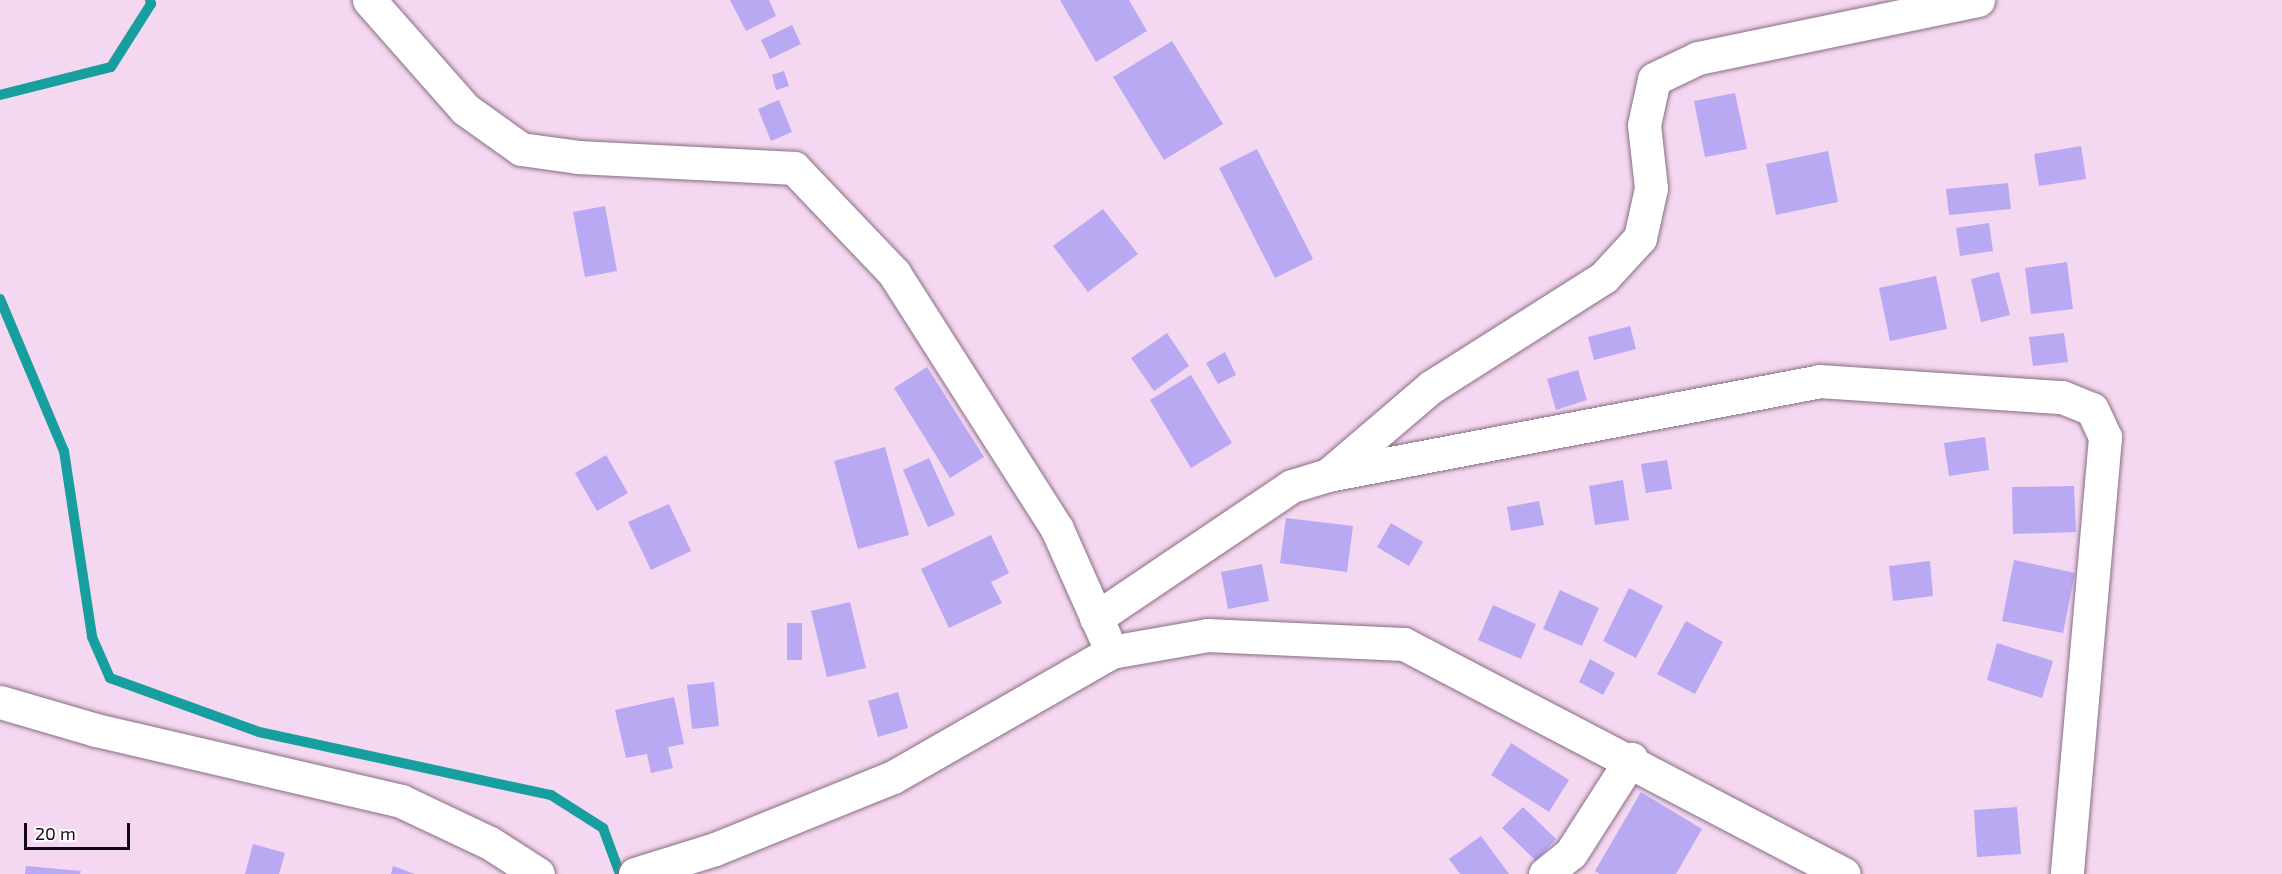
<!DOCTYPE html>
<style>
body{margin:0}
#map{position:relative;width:2282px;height:874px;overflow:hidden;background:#f4d7f0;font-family:"Exo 2",sans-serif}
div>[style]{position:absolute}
.stream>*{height:10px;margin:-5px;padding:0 5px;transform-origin:5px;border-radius:5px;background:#179e9f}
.building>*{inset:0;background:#b8a9f2}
.roads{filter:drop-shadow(0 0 2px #876e84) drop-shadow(0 0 2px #876e84)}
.street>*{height:33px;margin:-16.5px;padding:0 16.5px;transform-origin:16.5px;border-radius:16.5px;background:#fff}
span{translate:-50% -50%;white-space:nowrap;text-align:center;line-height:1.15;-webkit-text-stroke:5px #fff;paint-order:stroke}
.scale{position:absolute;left:24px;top:823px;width:106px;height:27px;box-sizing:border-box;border:3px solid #120911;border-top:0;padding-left:8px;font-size:18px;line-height:21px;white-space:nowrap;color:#120911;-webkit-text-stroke:4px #fff;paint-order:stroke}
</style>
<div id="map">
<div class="stream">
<div style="left:0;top:95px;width:114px;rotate:-14.2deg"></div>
<div style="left:111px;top:67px;width:75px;rotate:-57.6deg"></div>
<div style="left:151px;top:4px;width:4px;rotate:-104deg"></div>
<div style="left:0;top:299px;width:165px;rotate:67.2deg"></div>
<div style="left:64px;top:451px;width:188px;rotate:81.4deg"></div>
<div style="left:92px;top:637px;width:45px;rotate:66.3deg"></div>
<div style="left:110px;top:678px;width:158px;rotate:19.9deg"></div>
<div style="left:259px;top:732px;width:299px;rotate:12.2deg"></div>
<div style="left:551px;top:795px;width:62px;rotate:32.4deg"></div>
<div style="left:603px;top:828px;width:49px;rotate:69.7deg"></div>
</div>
<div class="building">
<div style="clip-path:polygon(730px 0,769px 0,776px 16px,746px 31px)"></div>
<div style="clip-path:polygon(1060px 0,1129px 0,1147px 31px,1096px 62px)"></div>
<div style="clip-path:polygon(792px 25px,801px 44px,770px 59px,761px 40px)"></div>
<div style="clip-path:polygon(1172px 41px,1223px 124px,1164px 160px,1113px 77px)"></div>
<div style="clip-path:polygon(784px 71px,789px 86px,776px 90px,772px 75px)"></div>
<div style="clip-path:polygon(1735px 93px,1747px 149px,1705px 157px,1694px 101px)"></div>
<div style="clip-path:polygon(779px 100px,792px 132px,771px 141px,758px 109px)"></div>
<div style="clip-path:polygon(2081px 146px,2086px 179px,2039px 186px,2034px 154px)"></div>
<div style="clip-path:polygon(1257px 149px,1313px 259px,1275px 278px,1219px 168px)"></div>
<div style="clip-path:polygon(1828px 151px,1838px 202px,1776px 215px,1766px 164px)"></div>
<div style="clip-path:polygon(2008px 183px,2011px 209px,1949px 215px,1946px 189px)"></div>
<div style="clip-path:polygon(605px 206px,617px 271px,585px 277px,573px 212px)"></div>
<div style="clip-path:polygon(1103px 209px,1138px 254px,1088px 292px,1053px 246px)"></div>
<div style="clip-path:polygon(1989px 223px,1993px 251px,1960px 256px,1956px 228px)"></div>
<div style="clip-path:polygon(2067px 262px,2073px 309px,2031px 314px,2025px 268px)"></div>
<div style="clip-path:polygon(1999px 272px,2010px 315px,1981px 322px,1971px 279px)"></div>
<div style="clip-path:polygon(1936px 276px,1947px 329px,1890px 341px,1879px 288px)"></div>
<div style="clip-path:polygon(1630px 326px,1636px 349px,1594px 360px,1588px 337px)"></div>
<div style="clip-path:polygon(1167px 333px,1189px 366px,1154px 391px,1131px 358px)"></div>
<div style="clip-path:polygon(2064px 333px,2068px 362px,2033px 366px,2029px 337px)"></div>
<div style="clip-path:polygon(1225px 352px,1236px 375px,1218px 384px,1206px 363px)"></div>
<div style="clip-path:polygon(927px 367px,984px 457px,950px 478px,894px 388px)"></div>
<div style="clip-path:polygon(1578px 370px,1587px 400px,1556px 410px,1547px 379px)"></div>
<div style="clip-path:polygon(1191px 375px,1232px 443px,1191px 468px,1150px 400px)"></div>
<div style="clip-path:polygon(1985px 437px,1989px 470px,1949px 476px,1944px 443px)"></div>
<div style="clip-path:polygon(885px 447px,909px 535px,858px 549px,834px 461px)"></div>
<div style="clip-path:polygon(606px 455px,628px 493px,597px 511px,575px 473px)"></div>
<div style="clip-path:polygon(929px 458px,955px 515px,928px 527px,903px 470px)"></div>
<div style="clip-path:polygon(1667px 460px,1672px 489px,1646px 493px,1641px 464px)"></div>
<div style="clip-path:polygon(1623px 480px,1629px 520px,1595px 525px,1589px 486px)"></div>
<div style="clip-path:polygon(2074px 486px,2076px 532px,2013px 534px,2012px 487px)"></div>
<div style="clip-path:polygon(1539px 501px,1544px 525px,1511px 531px,1507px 507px)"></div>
<div style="clip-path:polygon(669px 504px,691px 551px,651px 570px,628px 522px)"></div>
<div style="clip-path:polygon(1286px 518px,1353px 526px,1347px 572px,1280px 563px)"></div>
<div style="clip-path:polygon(1391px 523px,1423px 542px,1409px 566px,1377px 547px)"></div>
<div style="clip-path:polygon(991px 535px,1009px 573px,991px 582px,1002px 603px,949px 628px,921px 569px)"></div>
<div style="clip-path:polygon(2014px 560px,2075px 573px,2063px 633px,2002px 621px)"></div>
<div style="clip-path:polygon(1930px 561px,1933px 596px,1893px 601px,1889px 566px)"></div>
<div style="clip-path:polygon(1262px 564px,1269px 601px,1228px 609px,1221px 572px)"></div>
<div style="clip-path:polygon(1629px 588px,1663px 606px,1636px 658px,1603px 641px)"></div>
<div style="clip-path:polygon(1560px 590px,1599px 608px,1582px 646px,1543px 629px)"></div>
<div style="clip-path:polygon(850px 602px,866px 668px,827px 677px,811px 611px)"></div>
<div style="clip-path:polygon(1493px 605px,1536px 624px,1521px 659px,1478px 640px)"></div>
<div style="clip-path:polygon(1686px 621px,1723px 642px,1695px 694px,1657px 674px)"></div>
<div style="clip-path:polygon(787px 623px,802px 623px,802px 660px,787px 660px)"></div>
<div style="clip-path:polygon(1997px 643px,2053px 661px,2042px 698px,1987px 680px)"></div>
<div style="clip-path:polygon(1590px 659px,1615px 673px,1603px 695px,1579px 682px)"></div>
<div style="clip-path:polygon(714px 682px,719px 726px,692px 729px,687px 685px)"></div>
<div style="clip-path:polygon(898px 692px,908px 728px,878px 737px,868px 701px)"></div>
<div style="clip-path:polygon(674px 697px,684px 744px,668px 747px,673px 768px,651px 773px,647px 754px,626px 758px,615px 710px)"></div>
<div style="clip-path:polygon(1511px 743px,1569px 780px,1549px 812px,1491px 775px)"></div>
<div style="clip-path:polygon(1641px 792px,1702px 829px,1676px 874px,1600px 874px,1595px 871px)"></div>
<div style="clip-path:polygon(1523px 807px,1556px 839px,1536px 861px,1502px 828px)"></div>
<div style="clip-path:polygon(2017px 807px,2021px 854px,1977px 857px,1974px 810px)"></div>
<div style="clip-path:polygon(1481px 836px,1509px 874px,1460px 874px,1449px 859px)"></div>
<div style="clip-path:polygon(253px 844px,285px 853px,279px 874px,245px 874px)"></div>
<div style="clip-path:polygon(26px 866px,81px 871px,80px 874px,25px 874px)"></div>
<div style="clip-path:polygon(393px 866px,415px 874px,391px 874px)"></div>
</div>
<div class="roads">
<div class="street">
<div style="left:369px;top:0;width:145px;rotate:48.6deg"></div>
<div style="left:465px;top:109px;width:69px;rotate:35.5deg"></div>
<div style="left:521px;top:149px;width:59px;rotate:7.9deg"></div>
<div style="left:579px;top:157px;width:215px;rotate:2.9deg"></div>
<div style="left:794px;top:168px;width:145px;rotate:46.4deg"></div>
<div style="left:894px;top:273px;width:303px;rotate:57.5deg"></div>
<div style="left:1057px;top:529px;width:118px;rotate:66deg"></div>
<div style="left:1329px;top:474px;width:134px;rotate:-40.5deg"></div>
<div style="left:1431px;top:387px;width:205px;rotate:-32.4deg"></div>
<div style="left:1604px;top:277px;width:53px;rotate:-47.3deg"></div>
<div style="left:1640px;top:238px;width:51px;rotate:-77.6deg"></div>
<div style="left:1651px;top:188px;width:63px;rotate:-96.3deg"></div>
<div style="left:1644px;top:125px;width:47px;rotate:-77.7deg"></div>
<div style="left:1654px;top:79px;width:49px;rotate:-25.5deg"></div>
<div style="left:1698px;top:58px;width:286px;rotate:-11.7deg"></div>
<div style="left:1096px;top:618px;width:236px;rotate:-34deg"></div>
<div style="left:1292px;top:486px;width:38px;rotate:-17deg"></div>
<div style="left:1328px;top:475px;width:500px;rotate:-10.8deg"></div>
<div style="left:1819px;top:381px;width:244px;rotate:3.8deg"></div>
<div style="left:2062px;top:397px;width:32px;rotate:22deg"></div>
<div style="left:2092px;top:409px;width:31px;rotate:65deg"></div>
<div style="left:2105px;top:437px;width:439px;rotate:95deg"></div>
<div style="left:0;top:702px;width:100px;rotate:16.3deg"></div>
<div style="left:96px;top:730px;width:313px;rotate:13.1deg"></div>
<div style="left:401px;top:801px;width:98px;rotate:25.3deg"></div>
<div style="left:490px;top:843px;width:57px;rotate:32.9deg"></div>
<div style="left:635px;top:874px;width:84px;rotate:-17.4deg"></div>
<div style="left:715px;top:849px;width:192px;rotate:-22deg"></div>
<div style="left:893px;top:777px;width:251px;rotate:-29.8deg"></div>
<div style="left:1111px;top:652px;width:97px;rotate:-10deg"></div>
<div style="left:1207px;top:635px;width:197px;rotate:2.6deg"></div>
<div style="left:1404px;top:644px;width:496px;rotate:27.6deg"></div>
<div style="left:1545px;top:874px;width:33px;rotate:-39deg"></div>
<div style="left:1571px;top:853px;width:112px;rotate:-57.4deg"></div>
</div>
</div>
<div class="scale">20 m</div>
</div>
